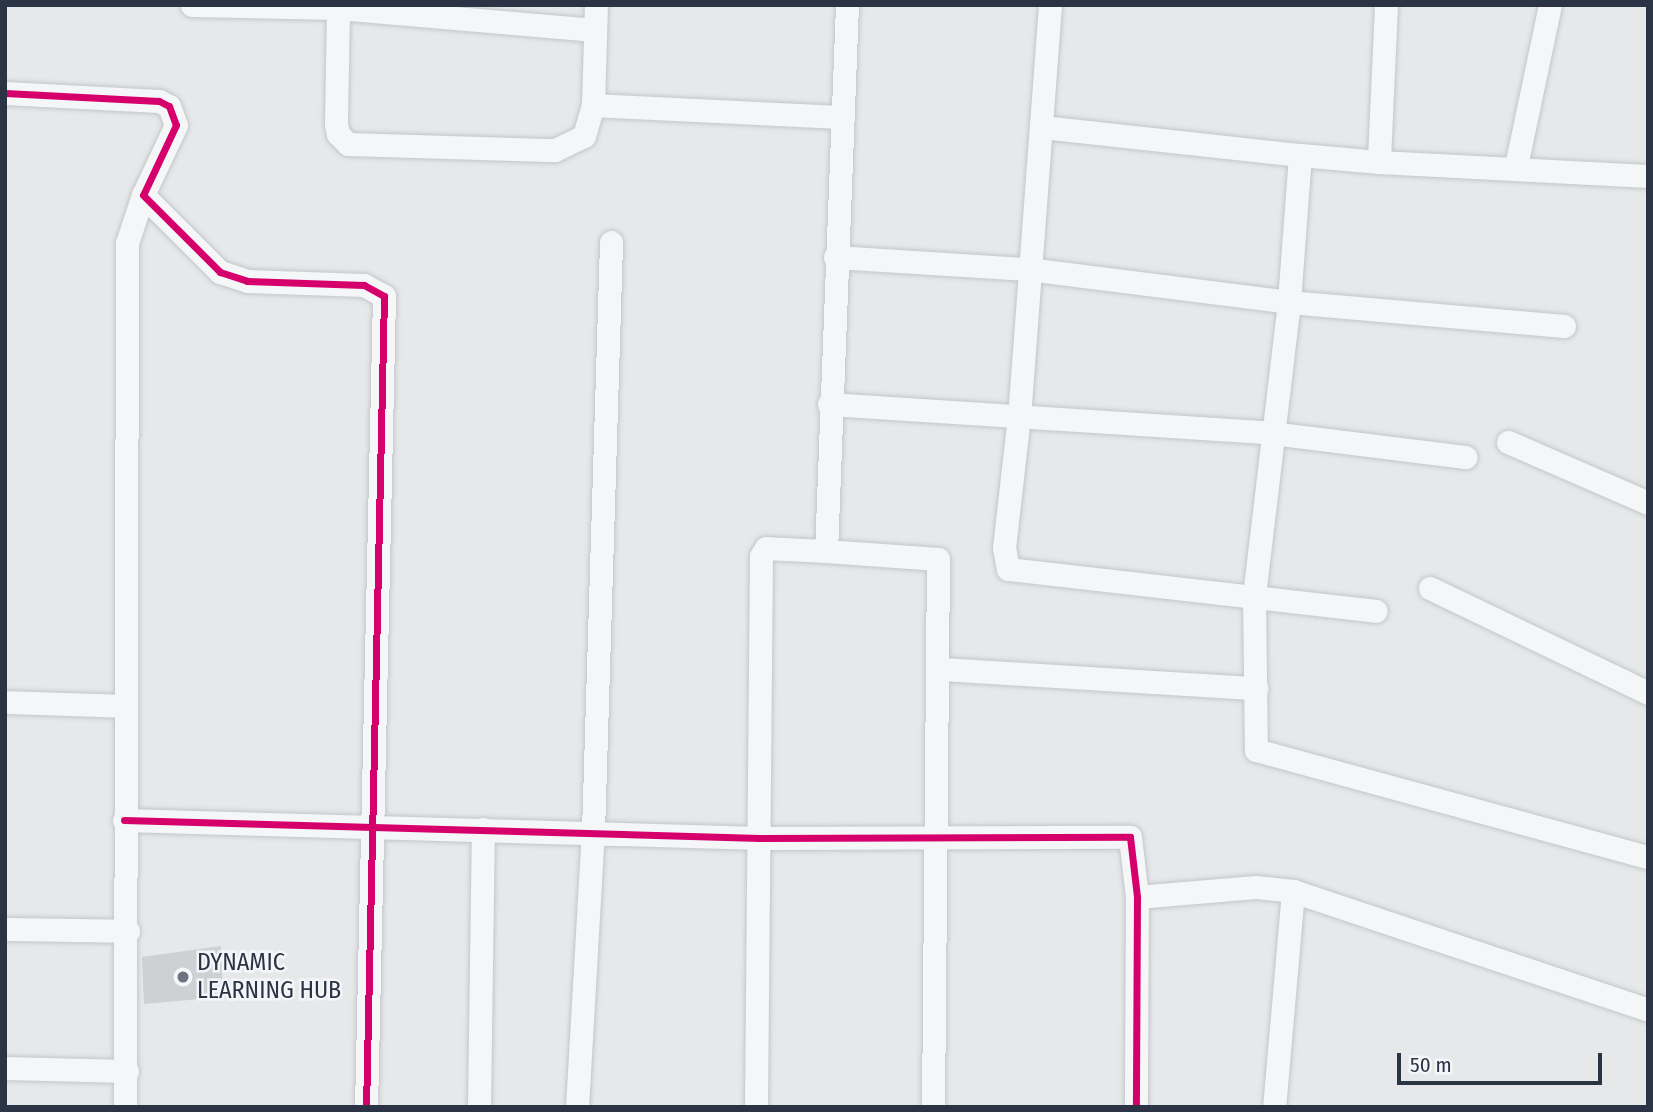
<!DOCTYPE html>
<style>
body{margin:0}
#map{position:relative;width:1653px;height:1112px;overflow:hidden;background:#e6e8ea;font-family:"Fira Sans Condensed",sans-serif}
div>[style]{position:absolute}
.building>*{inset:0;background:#ced0d3}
.roads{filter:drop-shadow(0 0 2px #c4c6c8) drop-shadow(0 0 2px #c4c6c8)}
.minor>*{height:23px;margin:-11.5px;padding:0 11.5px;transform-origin:11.5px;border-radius:11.5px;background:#f5f6f7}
.cycleway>*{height:7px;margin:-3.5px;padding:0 3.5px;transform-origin:3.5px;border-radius:3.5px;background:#d6006c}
.dots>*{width:19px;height:19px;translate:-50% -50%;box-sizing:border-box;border:4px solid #f4f6f9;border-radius:50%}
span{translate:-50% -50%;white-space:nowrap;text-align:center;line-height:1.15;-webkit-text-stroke:5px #f4f6f9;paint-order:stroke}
.poi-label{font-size:24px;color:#2b3445}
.left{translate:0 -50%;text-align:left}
.frame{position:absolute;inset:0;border:7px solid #2b3445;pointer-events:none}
.scale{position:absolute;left:1397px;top:1053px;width:205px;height:32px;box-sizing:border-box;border:4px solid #2b3445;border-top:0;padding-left:9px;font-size:21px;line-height:24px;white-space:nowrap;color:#2b3445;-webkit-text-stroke:5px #f4f6f9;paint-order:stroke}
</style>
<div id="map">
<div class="building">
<div style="clip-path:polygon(221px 946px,223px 997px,144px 1004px,142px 957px)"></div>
</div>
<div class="roads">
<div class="minor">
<div style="left:192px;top:5px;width:146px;rotate:1.2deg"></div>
<div style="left:338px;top:8px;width:258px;rotate:4.9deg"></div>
<div style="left:847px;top:5px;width:546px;rotate:92.2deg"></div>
<div style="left:826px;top:551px;width:112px;rotate:4.1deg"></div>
<div style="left:938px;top:559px;width:548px;rotate:90.52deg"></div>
<div style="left:1050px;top:5px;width:412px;rotate:94.3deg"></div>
<div style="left:1019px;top:416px;width:132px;rotate:96.5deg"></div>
<div style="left:1004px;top:547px;width:22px;rotate:80deg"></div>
<div style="left:1008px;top:569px;width:370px;rotate:6.5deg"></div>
<div style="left:1386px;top:5px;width:157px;rotate:92.6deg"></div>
<div style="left:1379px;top:162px;width:79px;rotate:-174.9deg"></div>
<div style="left:1300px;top:155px;width:147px;rotate:94.3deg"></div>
<div style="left:1289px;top:302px;width:295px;rotate:96.8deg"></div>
<div style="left:1254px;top:595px;width:155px;rotate:89.3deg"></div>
<div style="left:1256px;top:750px;width:406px;rotate:15.3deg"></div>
<div style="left:338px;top:8px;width:116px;rotate:91deg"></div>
<div style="left:336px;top:124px;width:10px;rotate:79deg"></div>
<div style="left:338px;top:134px;width:14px;rotate:45deg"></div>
<div style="left:348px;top:144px;width:207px;rotate:1.7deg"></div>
<div style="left:555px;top:150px;width:32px;rotate:-26deg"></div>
<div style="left:584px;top:136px;width:32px;rotate:-74deg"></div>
<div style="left:593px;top:105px;width:100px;rotate:-88.3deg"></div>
<div style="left:5px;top:93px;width:154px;rotate:3deg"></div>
<div style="left:159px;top:101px;width:11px;rotate:27deg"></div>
<div style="left:169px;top:106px;width:20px;rotate:70deg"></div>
<div style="left:176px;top:125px;width:77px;rotate:115.2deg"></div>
<div style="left:143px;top:195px;width:109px;rotate:45deg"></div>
<div style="left:220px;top:272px;width:28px;rotate:18deg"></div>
<div style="left:247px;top:281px;width:117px;rotate:2deg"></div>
<div style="left:364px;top:285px;width:23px;rotate:29deg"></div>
<div style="left:384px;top:296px;width:811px;rotate:91.27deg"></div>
<div style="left:593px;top:105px;width:246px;rotate:2.8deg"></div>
<div style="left:1042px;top:127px;width:260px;rotate:6.2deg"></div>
<div style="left:1379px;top:162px;width:269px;rotate:3deg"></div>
<div style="left:1516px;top:166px;width:165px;rotate:-78.1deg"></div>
<div style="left:835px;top:257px;width:193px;rotate:3.6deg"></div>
<div style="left:1028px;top:269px;width:263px;rotate:7.2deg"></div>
<div style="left:1289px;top:302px;width:276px;rotate:5deg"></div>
<div style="left:829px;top:404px;width:444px;rotate:3.7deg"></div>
<div style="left:1272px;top:433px;width:195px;rotate:7.1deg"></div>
<div style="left:1508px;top:442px;width:153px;rotate:23.5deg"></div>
<div style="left:1430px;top:588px;width:242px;rotate:25.7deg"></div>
<div style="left:941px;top:669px;width:316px;rotate:3.5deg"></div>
<div style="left:5px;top:702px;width:120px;rotate:1.9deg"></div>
<div style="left:124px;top:820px;width:636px;rotate:1.62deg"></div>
<div style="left:760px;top:838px;width:370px;rotate:-0.2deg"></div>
<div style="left:1130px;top:837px;width:60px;rotate:83.3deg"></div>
<div style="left:1137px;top:897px;width:210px;rotate:90.3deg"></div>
<div style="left:1293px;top:891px;width:374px;rotate:18.5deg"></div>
<div style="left:1137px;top:897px;width:119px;rotate:-4.8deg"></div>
<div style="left:1256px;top:887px;width:37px;rotate:6deg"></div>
<div style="left:1293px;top:891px;width:217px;rotate:95deg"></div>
<div style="left:5px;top:929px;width:123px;rotate:0.9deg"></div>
<div style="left:5px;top:1068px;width:122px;rotate:1.4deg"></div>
<div style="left:125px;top:1107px;width:864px;rotate:-89.87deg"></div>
<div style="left:127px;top:243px;width:51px;rotate:-71.6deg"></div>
<div style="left:479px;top:1107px;width:278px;rotate:-89.2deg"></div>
<div style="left:577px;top:1107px;width:275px;rotate:-86.7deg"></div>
<div style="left:593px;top:832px;width:590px;rotate:-88.25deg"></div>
<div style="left:756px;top:1107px;width:551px;rotate:-89.48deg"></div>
<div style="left:761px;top:556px;width:9px;rotate:-58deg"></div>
<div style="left:766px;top:548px;width:60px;rotate:2.9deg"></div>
</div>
</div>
<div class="cycleway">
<div style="left:5px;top:93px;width:154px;rotate:3deg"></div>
<div style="left:159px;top:101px;width:11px;rotate:27deg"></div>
<div style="left:169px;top:106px;width:20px;rotate:70deg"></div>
<div style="left:176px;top:125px;width:77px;rotate:115.2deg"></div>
<div style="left:143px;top:195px;width:109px;rotate:45deg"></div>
<div style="left:220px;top:272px;width:28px;rotate:18deg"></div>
<div style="left:247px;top:281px;width:117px;rotate:2deg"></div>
<div style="left:364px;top:285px;width:23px;rotate:29deg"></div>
<div style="left:384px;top:296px;width:811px;rotate:91.27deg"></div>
<div style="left:124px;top:820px;width:636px;rotate:1.62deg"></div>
<div style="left:760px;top:838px;width:370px;rotate:-0.2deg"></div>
<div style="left:1130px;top:837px;width:60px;rotate:83.3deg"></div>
<div style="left:1137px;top:897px;width:210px;rotate:90.3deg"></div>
</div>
<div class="dots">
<div style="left:183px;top:977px;background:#6c737f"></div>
</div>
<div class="poi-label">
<span class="left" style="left:197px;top:977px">DYNAMIC<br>LEARNING HUB</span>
</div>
<div class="frame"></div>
<div class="scale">50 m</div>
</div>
